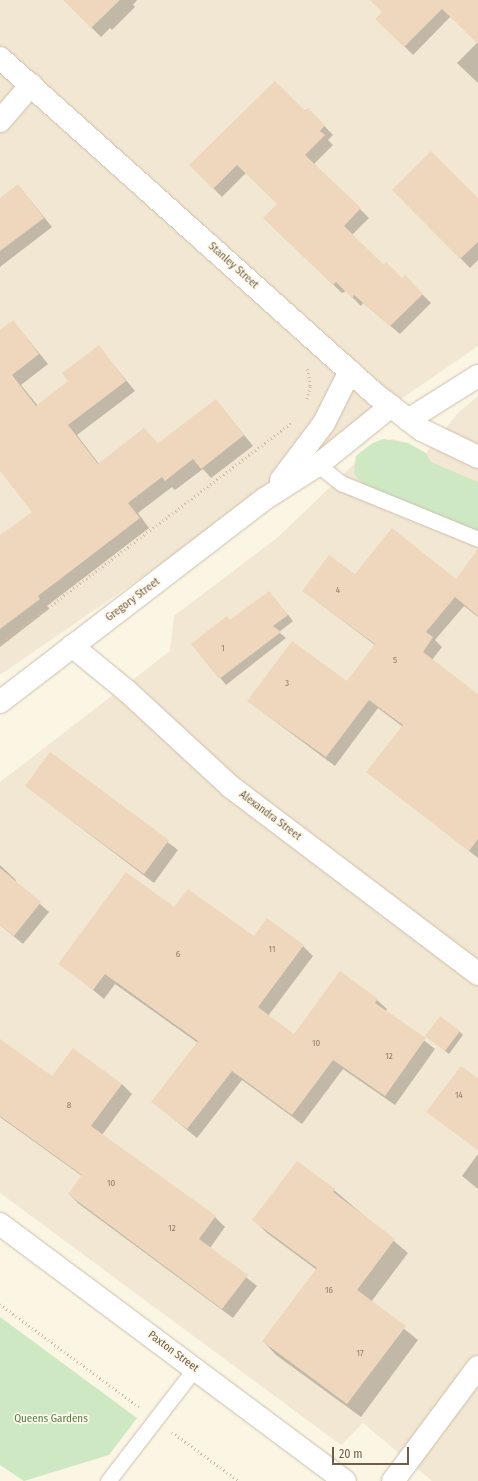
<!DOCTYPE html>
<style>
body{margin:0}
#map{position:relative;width:478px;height:1481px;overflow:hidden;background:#fbf5e4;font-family:"Fira Sans Condensed",sans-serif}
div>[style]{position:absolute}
.residential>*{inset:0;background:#f2e7d3}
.green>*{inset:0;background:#cee8c3}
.shadow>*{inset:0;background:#0003}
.building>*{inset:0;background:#efd7bd}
.path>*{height:2.5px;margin-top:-1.25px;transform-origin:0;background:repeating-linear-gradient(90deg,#d4baa0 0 1px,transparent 0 4px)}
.roads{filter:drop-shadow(0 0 1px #ccbdab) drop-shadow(0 0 1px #ccbdab)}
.lane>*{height:15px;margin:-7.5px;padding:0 7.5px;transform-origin:7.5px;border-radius:7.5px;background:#fff}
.street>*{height:22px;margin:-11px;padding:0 11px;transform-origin:11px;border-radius:11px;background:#fff}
.secondary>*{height:22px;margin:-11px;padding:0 11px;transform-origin:11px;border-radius:11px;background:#fff}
span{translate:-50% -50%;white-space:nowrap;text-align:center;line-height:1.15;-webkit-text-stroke:3.5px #fef9ea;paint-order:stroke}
.number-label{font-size:9px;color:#917c68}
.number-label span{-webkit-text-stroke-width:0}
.street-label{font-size:11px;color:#725d4b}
.park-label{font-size:11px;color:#517d46}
.scale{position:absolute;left:332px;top:1447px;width:77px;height:18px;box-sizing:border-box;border:2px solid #725d4b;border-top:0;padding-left:5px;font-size:12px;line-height:14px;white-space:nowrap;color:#725d4b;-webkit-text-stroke:3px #fef9ea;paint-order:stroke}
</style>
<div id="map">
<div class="residential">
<div style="clip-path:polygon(0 0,478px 0,478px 346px,0 675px)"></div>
<div style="clip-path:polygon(478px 396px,478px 1481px,432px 1481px,363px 1423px,341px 1445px,0 1193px,0 782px,170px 651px,174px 616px,278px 537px,353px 465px,360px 452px,373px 443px,392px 439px,408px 443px,426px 453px,457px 414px)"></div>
</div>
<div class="green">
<div style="clip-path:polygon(383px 439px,408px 443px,426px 453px,431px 462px,478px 482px,478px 532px,365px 486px,354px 474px,356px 456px,373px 443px)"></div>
<div style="clip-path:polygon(0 1317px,137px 1418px,109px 1455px,24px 1481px,0 1465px)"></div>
</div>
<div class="shadow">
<div style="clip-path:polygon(64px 0,137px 0,133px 5px,135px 7px,112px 30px,110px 28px,101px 37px)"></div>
<div style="clip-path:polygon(372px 0,478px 0,478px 83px,457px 63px,478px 42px,451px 16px,413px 55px,377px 19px,384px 12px)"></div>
<div style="clip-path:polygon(308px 109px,333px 135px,328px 140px,333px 145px,314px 164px,369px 218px,352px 235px,384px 266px,402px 280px,405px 277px,431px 303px,400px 334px,363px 303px,361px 306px,346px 291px,342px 293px,273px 227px,278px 204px,246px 173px,222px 197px,190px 165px)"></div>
<div style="clip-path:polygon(18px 185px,52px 227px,0 267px,0 199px)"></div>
<div style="clip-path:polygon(393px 190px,478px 200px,478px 260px,470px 268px)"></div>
<div style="clip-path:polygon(13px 321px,48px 364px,21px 385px,38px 406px,70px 382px,99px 347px,135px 391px,77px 435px,99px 464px,158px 444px,216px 400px,253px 446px,211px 478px,203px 469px,175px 490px,172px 487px,138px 513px,149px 528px,47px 606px,49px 609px,0 647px,0 537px,33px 512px,0 469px,0 331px)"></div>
<div style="clip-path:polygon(478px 563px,478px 617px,464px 606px,435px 640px,442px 647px,432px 660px,478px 696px,478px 858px,368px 772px,403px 727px,378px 708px,335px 766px,248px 701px,348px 682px,375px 645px,303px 591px,355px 576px,457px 580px)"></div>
<div style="clip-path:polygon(274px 598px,293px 621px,279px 632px,286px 638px,226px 685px,193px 644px)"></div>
<div style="clip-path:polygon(51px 753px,178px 850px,154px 883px,26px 786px)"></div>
<div style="clip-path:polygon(0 865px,16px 880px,15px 882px,49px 912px,23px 944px,0 925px)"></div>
<div style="clip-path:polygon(174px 909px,254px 938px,303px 946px,313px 956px,268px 1016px,294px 1035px,377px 1000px,387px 1009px,386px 1011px,435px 1049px,395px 1105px,343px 1069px,302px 1124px,242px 1080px,197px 1138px,153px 1102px,198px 1043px,115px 984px,104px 999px,60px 963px)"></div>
<div style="clip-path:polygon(459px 1031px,463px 1035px,449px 1054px,426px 1036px)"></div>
<div style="clip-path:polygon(0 1041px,52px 1078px,122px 1084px,132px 1094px,102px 1135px,215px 1217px,225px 1227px,210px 1248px,257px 1286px,233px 1318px,79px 1204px,69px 1194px,82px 1176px,0 1117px)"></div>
<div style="clip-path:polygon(478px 1154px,478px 1189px,462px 1176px)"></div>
<div style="clip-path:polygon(334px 1190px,408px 1253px,371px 1302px,418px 1340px,361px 1417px,276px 1355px,263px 1341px,317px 1270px,267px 1233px,254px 1220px)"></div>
</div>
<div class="building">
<div style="clip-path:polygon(63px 0,120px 0,91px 28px)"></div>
<div style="clip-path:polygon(370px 0,478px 0,478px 44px,442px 9px,404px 47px,375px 19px,382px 12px)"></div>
<div style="clip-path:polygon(275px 81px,305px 111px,308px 108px,325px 125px,320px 131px,325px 135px,305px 155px,361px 208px,344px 226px,384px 265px,386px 262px,402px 278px,405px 275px,423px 294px,390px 326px,354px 295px,352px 298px,336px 282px,333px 285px,263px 218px,277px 204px,237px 165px,213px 189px,189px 165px)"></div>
<div style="clip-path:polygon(431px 151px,478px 198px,478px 242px,460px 259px,392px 190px)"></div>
<div style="clip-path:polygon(18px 184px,44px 218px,0 251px,0 198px)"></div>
<div style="clip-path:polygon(13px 320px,39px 354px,12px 375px,36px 406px,68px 381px,62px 373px,99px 345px,126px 381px,68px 425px,98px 464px,144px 428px,158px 443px,216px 399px,244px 435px,201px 469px,193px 459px,165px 481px,162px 477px,128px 503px,140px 518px,38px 596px,40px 599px,0 629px,0 535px,32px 512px,0 471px,0 330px)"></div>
<div style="clip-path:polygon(392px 528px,456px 579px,478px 549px,478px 616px,455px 597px,426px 632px,433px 637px,423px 652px,478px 694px,478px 839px,469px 851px,366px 772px,403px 725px,369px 700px,326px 757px,247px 701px,292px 641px,347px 681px,375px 644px,302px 591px,329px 555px,355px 574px)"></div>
<div style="clip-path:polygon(269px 591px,288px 615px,273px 626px,281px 632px,219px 679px,191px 644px,227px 616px,230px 620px)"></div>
<div style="clip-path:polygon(50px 752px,169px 840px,144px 874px,25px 786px)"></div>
<div style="clip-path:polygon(0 868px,41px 902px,14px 936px,0 925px)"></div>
<div style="clip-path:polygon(126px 872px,174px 907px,188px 889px,254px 936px,267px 918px,304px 945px,258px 1007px,294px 1034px,340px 971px,378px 999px,375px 1003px,426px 1038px,385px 1096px,333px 1060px,292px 1115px,232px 1071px,187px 1129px,151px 1102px,198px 1041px,105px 974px,93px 990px,58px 964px)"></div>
<div style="clip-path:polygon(440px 1016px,460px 1031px,445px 1051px,425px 1036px)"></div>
<div style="clip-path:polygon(0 1039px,52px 1076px,73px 1048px,122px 1084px,91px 1126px,216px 1216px,199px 1239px,248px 1275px,222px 1309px,68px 1194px,82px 1175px,0 1116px)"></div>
<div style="clip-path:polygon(461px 1066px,478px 1078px,478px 1150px,426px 1112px)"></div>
<div style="clip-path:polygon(297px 1161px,335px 1189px,333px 1192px,395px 1239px,357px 1290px,406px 1326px,347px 1404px,262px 1341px,317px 1268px,252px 1220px)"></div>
</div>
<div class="path">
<div style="left:307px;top:399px;width:13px;rotate:-77deg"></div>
<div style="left:310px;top:386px;width:19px;rotate:-99deg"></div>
<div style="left:0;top:644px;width:365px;rotate:-37.2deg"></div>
<div style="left:0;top:1304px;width:173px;rotate:36.5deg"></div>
<div style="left:172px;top:1432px;width:83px;rotate:36.2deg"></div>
</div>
<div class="roads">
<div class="lane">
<div style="left:318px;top:465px;width:29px;rotate:38deg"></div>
<div style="left:341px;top:483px;width:148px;rotate:22.2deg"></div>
<div style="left:108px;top:1481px;width:143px;rotate:-52.4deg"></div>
</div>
<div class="street">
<div style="left:0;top:121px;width:48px;rotate:-49.3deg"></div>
<div style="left:408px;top:420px;width:83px;rotate:-32.2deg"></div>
<div style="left:281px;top:480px;width:71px;rotate:-53deg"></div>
<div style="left:324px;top:423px;width:58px;rotate:-63.4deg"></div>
<div style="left:72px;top:646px;width:71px;rotate:39.3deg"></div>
<div style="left:127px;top:691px;width:142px;rotate:42.7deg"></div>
<div style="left:231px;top:787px;width:310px;rotate:37.1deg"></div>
<div style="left:0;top:702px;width:335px;rotate:-37.5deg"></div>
<div style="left:266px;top:498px;width:62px;rotate:-32.4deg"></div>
<div style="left:318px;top:465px;width:94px;rotate:-38.9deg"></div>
<div style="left:0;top:1224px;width:430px;rotate:36.7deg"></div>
<div style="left:393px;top:1481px;width:142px;rotate:-53.3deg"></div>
</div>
<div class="secondary">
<div style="left:0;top:58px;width:504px;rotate:41.86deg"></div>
<div style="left:375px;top:394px;width:59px;rotate:37.5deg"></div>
<div style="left:422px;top:430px;width:62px;rotate:25.7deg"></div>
</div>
</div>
<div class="number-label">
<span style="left:338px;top:590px">4</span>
<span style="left:223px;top:648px">1</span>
<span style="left:395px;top:660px">5</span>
<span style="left:287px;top:683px">3</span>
<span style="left:272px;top:949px">11</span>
<span style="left:178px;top:954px">6</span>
<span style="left:316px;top:1043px">10</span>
<span style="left:389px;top:1056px">12</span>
<span style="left:459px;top:1095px">14</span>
<span style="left:69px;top:1105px">8</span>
<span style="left:111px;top:1183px">10</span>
<span style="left:172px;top:1228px">12</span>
<span style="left:329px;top:1290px">16</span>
<span style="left:360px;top:1353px">17</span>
</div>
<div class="street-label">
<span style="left:233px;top:266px;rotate:42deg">Stanley Street</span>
<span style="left:133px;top:600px;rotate:-37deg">Gregory Street</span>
<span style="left:270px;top:816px;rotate:37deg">Alexandra Street</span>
<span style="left:173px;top:1352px;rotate:37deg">Paxton Street</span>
</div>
<div class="park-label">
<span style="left:51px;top:1419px">Queens Gardens</span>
</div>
<div class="scale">20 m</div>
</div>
